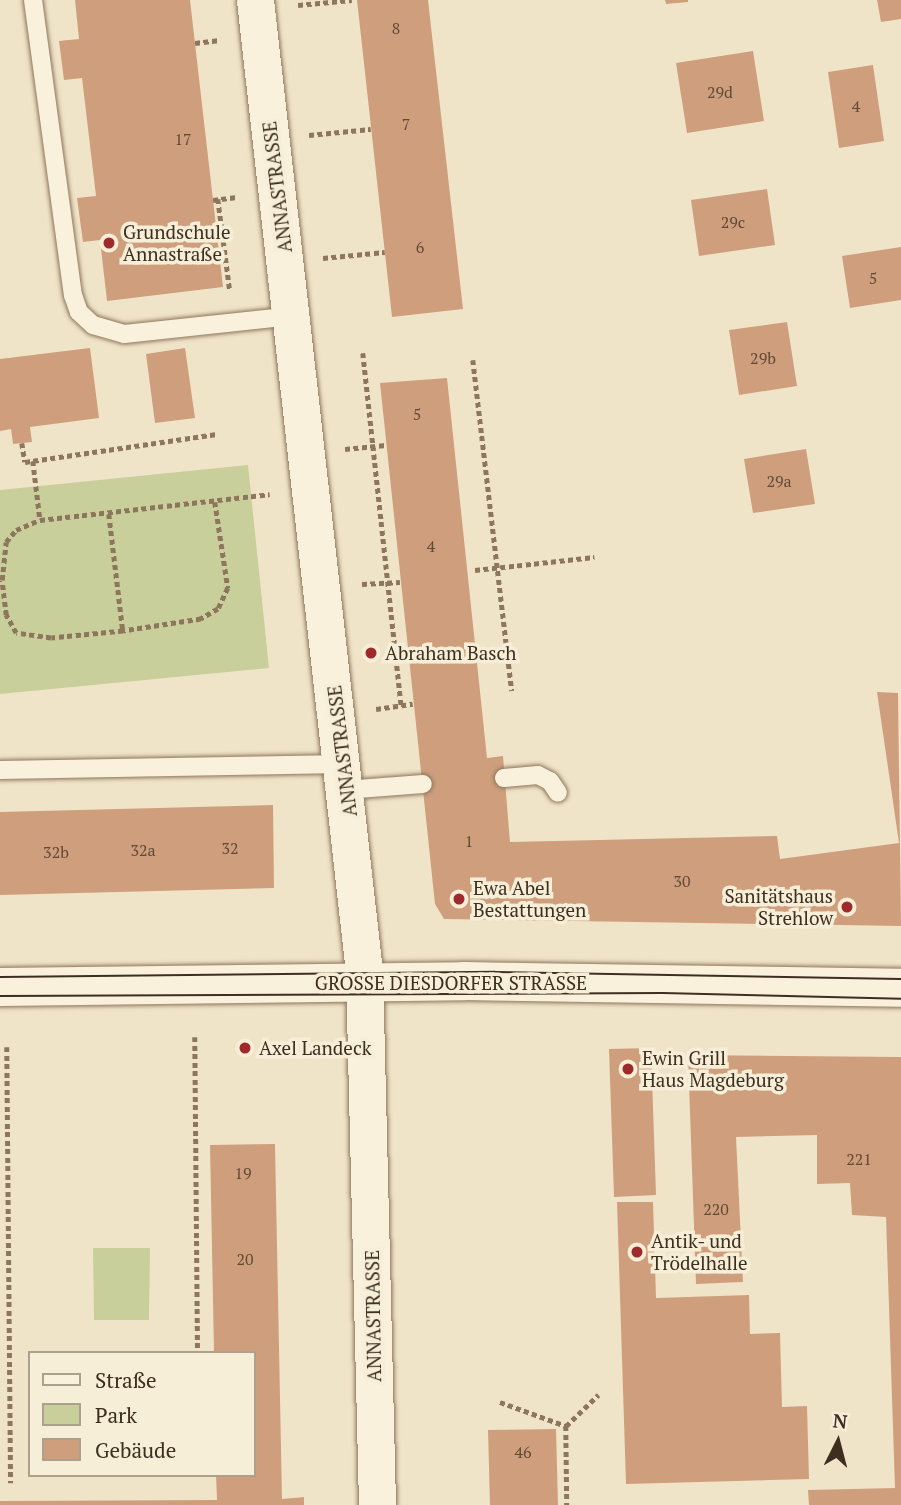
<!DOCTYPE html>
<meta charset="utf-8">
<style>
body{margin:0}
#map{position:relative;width:901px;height:1505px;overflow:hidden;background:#f0e4c8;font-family:"PT Serif",serif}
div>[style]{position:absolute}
.green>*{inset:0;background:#c9cf9b}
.building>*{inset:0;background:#cf9f7d}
.path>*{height:4.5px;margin-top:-2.25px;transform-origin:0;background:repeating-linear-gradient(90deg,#8d765c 0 5px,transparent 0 8.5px)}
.roads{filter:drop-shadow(0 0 2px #8d765c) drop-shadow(0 0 2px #8d765c)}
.service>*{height:18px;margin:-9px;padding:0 9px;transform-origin:9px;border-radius:9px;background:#faf1dc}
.minor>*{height:37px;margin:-18.5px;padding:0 18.5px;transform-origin:18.5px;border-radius:18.5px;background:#faf1dc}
.tertiary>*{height:38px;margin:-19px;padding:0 19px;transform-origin:19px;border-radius:19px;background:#faf1dc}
.tram>*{height:2px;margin:-1px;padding:0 1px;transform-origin:1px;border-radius:1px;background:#3d2e20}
.dots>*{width:19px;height:19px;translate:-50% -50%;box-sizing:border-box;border:4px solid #f7eed8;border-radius:50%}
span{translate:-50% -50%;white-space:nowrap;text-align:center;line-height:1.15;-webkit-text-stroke:7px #f7eed8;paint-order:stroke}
.number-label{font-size:16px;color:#624a37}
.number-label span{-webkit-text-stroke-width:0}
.street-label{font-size:19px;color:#3d2e20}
.poi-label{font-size:19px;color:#3d2e20}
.left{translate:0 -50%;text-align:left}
.right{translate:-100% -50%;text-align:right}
.legend{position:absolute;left:28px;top:1351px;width:228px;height:126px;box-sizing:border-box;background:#f7eed8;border:2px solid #ada18e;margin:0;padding:9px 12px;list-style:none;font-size:21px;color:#3d2e20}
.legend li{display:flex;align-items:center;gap:14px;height:35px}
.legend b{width:35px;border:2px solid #ada18e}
.north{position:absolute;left:803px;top:1407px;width:70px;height:70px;-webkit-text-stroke:5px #f7eed8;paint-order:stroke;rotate:6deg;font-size:19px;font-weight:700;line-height:28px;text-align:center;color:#3d2e20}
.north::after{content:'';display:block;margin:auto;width:24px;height:32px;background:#3d2e20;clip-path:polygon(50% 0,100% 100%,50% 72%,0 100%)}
</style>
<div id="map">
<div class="green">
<div style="clip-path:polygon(248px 465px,269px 668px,0 694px,0 490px)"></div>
<div style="clip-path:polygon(93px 1248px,150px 1248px,149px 1320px,94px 1320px)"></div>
</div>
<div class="building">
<div style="clip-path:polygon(75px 0,190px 0,223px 287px,107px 301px,100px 240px,83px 242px,77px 198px,96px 196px,82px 78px,64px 80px,59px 41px,79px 39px)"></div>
<div style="clip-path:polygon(357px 0,428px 0,463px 309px,392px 317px)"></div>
<div style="clip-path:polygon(665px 0,688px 0,688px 2px,666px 4px)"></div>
<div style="clip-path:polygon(877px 0,901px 0,901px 19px,881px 22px)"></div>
<div style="clip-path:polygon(753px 51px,764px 121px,687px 133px,676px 63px)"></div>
<div style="clip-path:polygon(873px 65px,884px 141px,839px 148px,828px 72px)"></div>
<div style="clip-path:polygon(767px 189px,775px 245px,699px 256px,691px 200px)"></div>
<div style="clip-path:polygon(901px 247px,901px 300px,850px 308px,842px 256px)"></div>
<div style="clip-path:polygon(787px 322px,797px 386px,739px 395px,729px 330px)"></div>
<div style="clip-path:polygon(90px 348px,99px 418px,30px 427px,32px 442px,13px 444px,11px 429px,0 431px,0 359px)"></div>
<div style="clip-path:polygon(185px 348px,195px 418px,155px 423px,146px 354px)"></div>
<div style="clip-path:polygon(447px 378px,487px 758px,503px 756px,510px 842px,777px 836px,780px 859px,899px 843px,877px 692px,898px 693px,901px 926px,444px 919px,435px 904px,380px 383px)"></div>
<div style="clip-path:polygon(806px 449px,815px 504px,753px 513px,744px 459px)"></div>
<div style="clip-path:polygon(273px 805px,274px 888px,0 895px,0 812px)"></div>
<div style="clip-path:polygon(651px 1048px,656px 1195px,614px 1197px,609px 1049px)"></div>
<div style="clip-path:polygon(688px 1055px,901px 1057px,901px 1505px,809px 1505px,808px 1490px,895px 1488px,886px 1217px,852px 1215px,850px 1183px,817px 1184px,817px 1135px,736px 1137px,743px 1282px,696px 1284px)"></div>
<div style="clip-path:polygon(275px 1144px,282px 1499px,304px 1497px,304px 1505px,0 1505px,0 1501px,217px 1500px,216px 1475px,254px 1475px,254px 1353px,214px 1353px,210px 1145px)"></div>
<div style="clip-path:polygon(617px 1202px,653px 1202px,656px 1298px,749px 1295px,750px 1334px,780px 1333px,782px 1407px,807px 1406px,809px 1479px,626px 1484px)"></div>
<div style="clip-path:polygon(556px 1429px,558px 1505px,490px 1505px,488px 1430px)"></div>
</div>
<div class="path">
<div style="left:298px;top:5px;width:54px;rotate:-5.3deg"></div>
<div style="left:195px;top:43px;width:23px;rotate:-7deg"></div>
<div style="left:309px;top:135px;width:62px;rotate:-5.5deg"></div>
<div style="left:218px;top:199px;width:93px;rotate:82.6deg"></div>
<div style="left:213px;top:200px;width:24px;rotate:-7deg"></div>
<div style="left:323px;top:258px;width:62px;rotate:-5.5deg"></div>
<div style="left:363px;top:353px;width:354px;rotate:83.8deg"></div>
<div style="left:473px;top:360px;width:333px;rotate:83.3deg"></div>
<div style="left:22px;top:443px;width:19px;rotate:81deg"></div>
<div style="left:25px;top:462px;width:194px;rotate:-8.3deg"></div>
<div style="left:345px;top:449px;width:41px;rotate:-5.6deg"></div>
<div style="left:33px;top:461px;width:58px;rotate:83.1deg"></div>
<div style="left:215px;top:502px;width:87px;rotate:81.4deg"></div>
<div style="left:228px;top:588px;width:23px;rotate:115deg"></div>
<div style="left:218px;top:609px;width:20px;rotate:150deg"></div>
<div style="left:201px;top:619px;width:79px;rotate:171.3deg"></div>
<div style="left:123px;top:631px;width:72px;rotate:174.4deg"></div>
<div style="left:51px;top:638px;width:35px;rotate:-172deg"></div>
<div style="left:16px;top:633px;width:21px;rotate:-119deg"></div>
<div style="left:6px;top:615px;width:35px;rotate:-97deg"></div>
<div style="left:2px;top:580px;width:38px;rotate:-84deg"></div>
<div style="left:6px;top:542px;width:16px;rotate:-50deg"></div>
<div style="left:16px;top:530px;width:26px;rotate:-23deg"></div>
<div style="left:40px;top:520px;width:231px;rotate:-6.4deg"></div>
<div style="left:109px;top:514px;width:118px;rotate:83.2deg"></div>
<div style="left:475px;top:570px;width:120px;rotate:-6.2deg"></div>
<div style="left:362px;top:584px;width:38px;rotate:-3deg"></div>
<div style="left:376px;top:709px;width:37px;rotate:-8deg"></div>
<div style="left:195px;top:1037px;width:316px;rotate:89.5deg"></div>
<div style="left:7px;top:1047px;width:436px;rotate:89.5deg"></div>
<div style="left:500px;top:1402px;width:70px;rotate:20deg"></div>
<div style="left:566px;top:1426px;width:79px;rotate:89.3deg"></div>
<div style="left:566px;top:1426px;width:45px;rotate:-44.1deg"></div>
</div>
<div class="roads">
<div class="service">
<div style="left:33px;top:0;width:298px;rotate:82.3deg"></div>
<div style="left:73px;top:295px;width:18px;rotate:71deg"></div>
<div style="left:79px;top:312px;width:19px;rotate:43deg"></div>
<div style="left:93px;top:325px;width:32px;rotate:16deg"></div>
<div style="left:124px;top:334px;width:169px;rotate:-6.1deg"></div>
<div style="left:0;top:770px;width:344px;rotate:-1deg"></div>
<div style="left:504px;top:778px;width:34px;rotate:-5deg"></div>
<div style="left:538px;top:775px;width:13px;rotate:27deg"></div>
<div style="left:550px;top:781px;width:14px;rotate:56deg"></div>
<div style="left:345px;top:790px;width:78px;rotate:-4.4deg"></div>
</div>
<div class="minor">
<div style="left:255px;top:0;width:978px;rotate:83.6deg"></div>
<div style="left:364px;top:972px;width:533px;rotate:88.6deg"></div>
</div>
<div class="tertiary">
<div style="left:0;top:987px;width:464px;rotate:-0.7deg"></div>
<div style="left:464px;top:981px;width:437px;rotate:0.9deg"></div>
</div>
</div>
<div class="tram">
<div style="left:0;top:977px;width:495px;rotate:-0.6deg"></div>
<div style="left:495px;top:972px;width:406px;rotate:1deg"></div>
<div style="left:0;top:996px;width:663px;rotate:-0.26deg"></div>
<div style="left:663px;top:993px;width:238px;rotate:1.4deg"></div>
</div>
<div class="dots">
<div style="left:109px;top:243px;background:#9e2a2b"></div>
<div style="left:371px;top:653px;background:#9e2a2b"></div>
<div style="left:459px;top:899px;background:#9e2a2b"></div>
<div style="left:847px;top:907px;background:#9e2a2b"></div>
<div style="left:245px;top:1048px;background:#9e2a2b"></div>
<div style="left:628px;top:1069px;background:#9e2a2b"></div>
<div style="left:637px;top:1252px;background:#9e2a2b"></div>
</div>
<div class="number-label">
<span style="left:396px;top:28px">8</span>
<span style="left:720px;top:92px">29d</span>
<span style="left:856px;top:106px">4</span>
<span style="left:406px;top:124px">7</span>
<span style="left:183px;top:139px">17</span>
<span style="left:733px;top:222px">29c</span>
<span style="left:420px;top:247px">6</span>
<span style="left:873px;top:278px">5</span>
<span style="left:763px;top:358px">29b</span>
<span style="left:417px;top:414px">5</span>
<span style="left:779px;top:481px">29a</span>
<span style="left:431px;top:546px">4</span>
<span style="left:469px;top:841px">1</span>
<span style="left:230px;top:848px">32</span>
<span style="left:143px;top:850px">32a</span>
<span style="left:56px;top:852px">32b</span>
<span style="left:682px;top:881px">30</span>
<span style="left:859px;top:1159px">221</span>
<span style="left:243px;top:1173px">19</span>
<span style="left:716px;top:1209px">220</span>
<span style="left:245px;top:1259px">20</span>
<span style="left:523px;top:1452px">46</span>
</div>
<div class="street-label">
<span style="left:277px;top:187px;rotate:-97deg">ANNASTRASSE</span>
<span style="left:342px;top:751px;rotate:-97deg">ANNASTRASSE</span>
<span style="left:451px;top:983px">GROSSE DIESDORFER STRASSE</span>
<span style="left:373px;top:1316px;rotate:-91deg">ANNASTRASSE</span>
</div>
<div class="poi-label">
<span class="left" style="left:123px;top:243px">Grundschule<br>Annastraße</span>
<span class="left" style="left:385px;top:653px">Abraham Basch</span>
<span class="left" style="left:473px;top:899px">Ewa Abel<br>Bestattungen</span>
<span class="right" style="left:833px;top:907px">Sanitätshaus<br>Strehlow</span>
<span class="left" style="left:259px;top:1048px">Axel Landeck</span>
<span class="left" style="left:642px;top:1069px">Ewin Grill<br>Haus Magdeburg</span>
<span class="left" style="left:651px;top:1252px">Antik- und<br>Trödelhalle</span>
</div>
<ul class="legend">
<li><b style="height:9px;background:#faf1dc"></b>Straße</li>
<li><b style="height:19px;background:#c9cf9b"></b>Park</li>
<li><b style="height:19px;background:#cf9f7d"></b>Gebäude</li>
</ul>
<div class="north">N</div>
</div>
